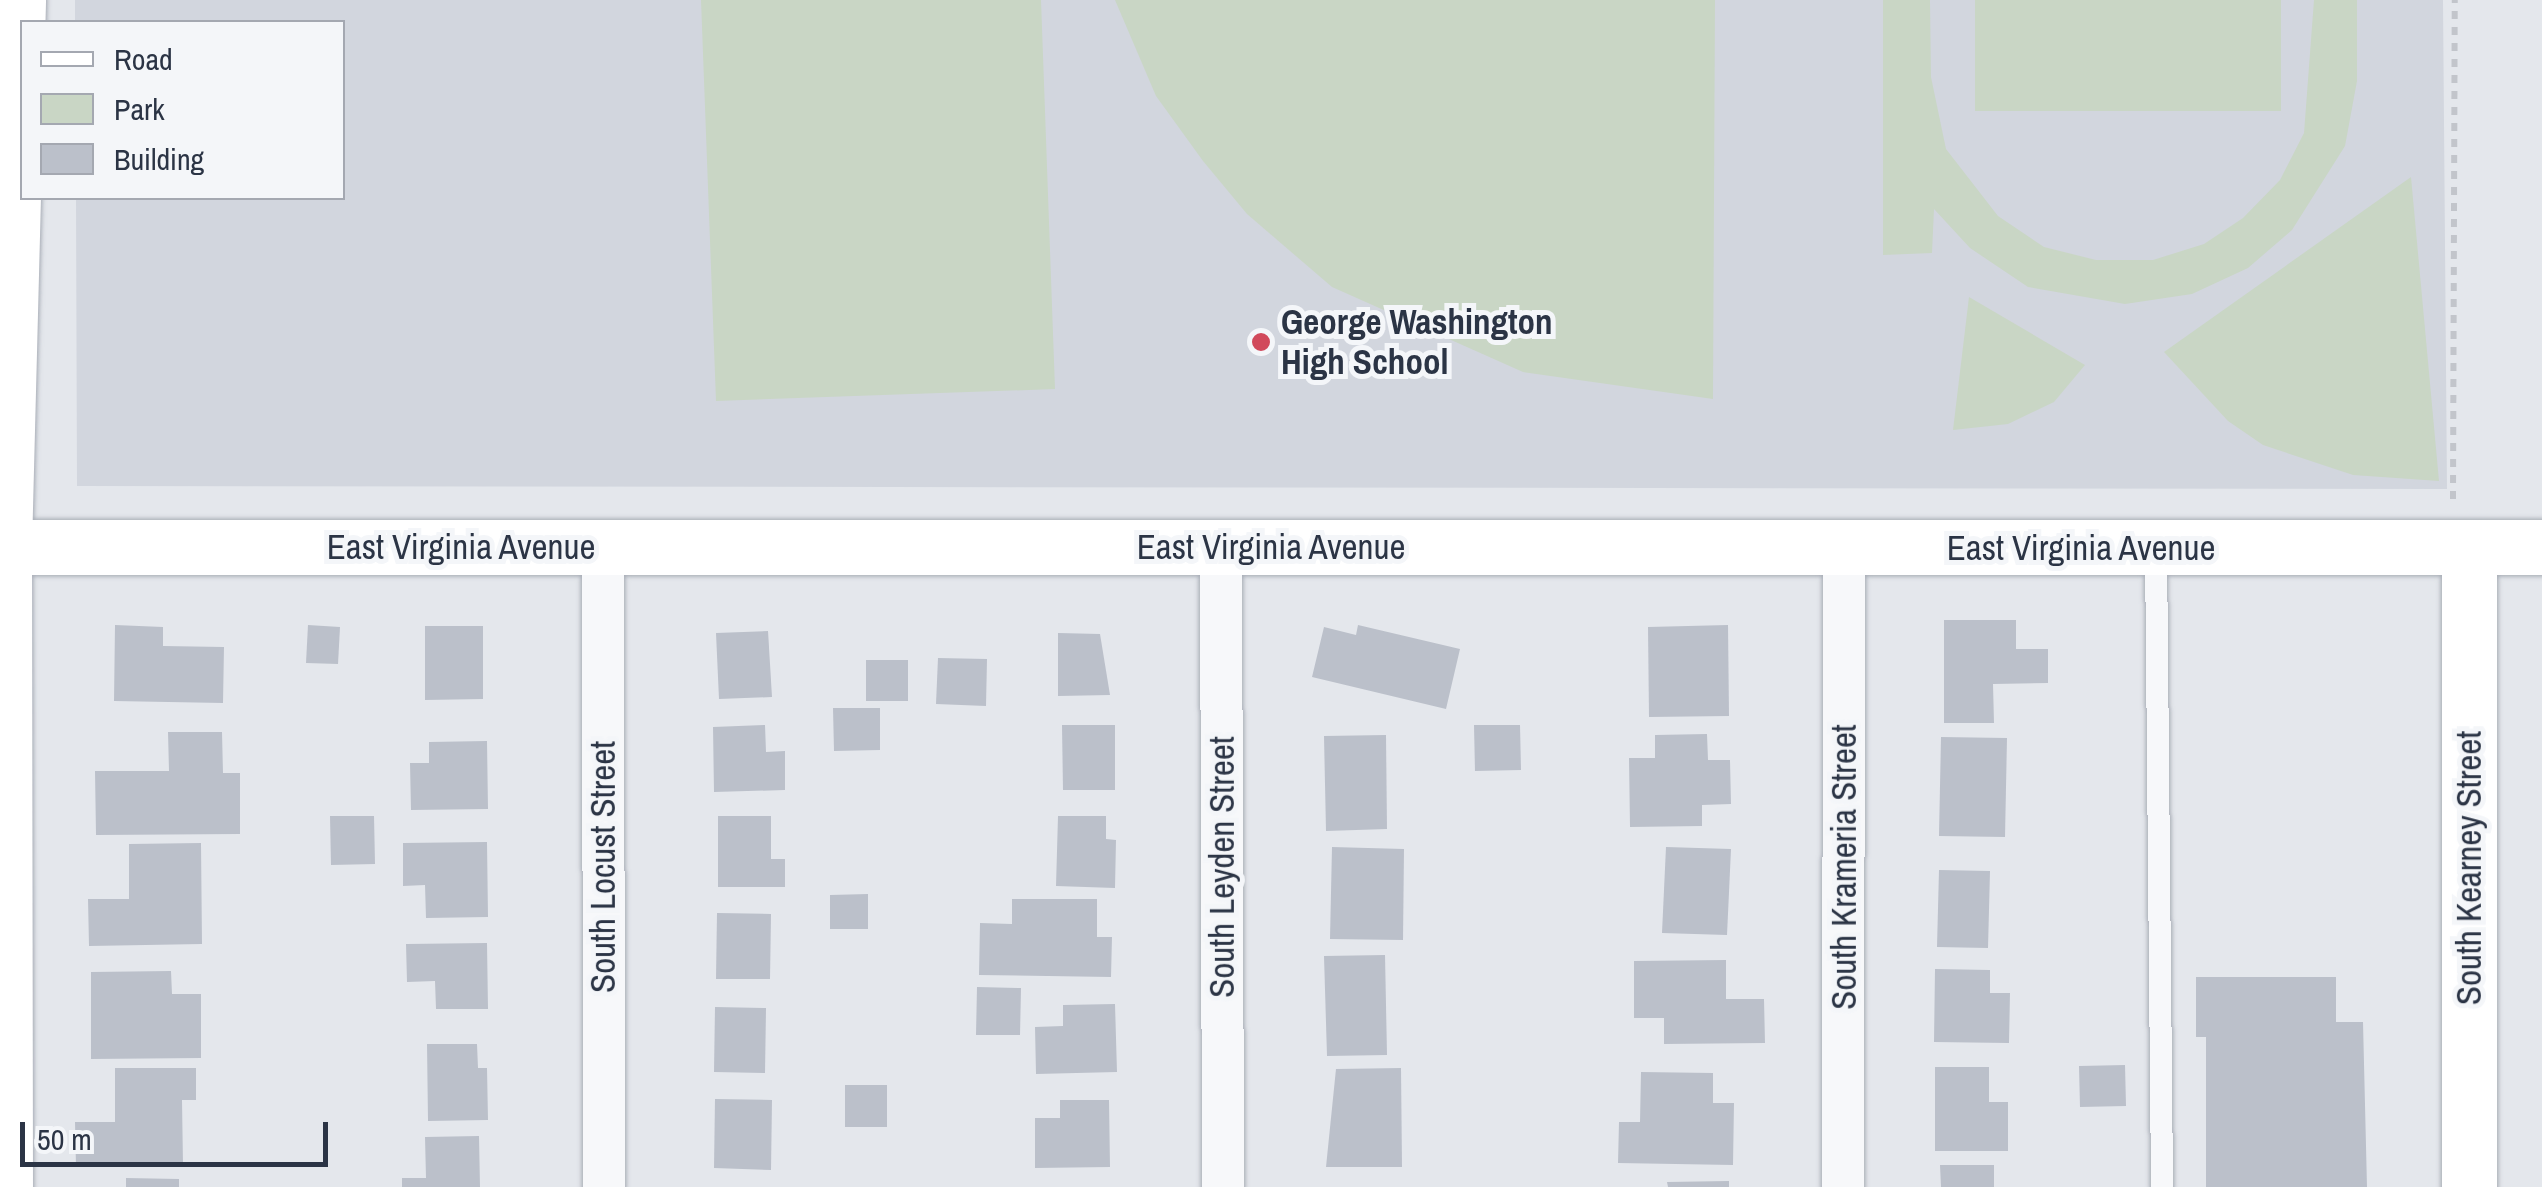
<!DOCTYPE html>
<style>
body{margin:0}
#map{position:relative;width:2542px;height:1187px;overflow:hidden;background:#e4e7ec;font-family:"Archivo Narrow",sans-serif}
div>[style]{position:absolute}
.built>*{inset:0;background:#d2d6de}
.green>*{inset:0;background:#c9d6c5}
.building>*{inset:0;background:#bbc0ca}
.path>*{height:6px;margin-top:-3px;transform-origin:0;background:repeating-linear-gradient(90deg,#c2c5cb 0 8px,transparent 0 16px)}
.roads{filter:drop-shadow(0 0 2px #a9aeb7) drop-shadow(0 0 2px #a9aeb7)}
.lane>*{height:22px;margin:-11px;padding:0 11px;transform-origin:11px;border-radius:11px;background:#f7f8fa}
.street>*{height:42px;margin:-21px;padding:0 21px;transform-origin:21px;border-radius:21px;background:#f7f8fa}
.secondary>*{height:55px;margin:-27.5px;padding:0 27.5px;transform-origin:27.5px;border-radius:27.5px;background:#fff}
.primary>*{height:55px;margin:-27.5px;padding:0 27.5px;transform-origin:27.5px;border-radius:27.5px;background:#fff}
.dots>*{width:28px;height:28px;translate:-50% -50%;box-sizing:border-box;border:5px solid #f4f6f9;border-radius:50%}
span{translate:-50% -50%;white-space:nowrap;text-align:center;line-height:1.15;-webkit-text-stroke:10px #f4f6f9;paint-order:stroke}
.poi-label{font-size:35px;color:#2b3445;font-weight:700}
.left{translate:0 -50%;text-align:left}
.street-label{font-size:35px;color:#2b3445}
.legend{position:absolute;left:20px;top:20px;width:325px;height:180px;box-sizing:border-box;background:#f4f6f9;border:2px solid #a4a8b1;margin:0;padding:12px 18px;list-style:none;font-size:30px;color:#2b3445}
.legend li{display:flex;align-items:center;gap:20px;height:50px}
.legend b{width:50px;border:2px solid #a4a8b1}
.scale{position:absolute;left:20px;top:1122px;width:308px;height:45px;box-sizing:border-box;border:5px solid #2b3445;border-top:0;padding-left:12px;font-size:30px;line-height:35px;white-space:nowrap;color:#2b3445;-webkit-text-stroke:8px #f4f6f9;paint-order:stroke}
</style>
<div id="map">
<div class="built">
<div style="clip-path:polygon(75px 0,2443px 0,2447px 489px,77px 486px,76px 198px,342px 198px,342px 22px,75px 22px)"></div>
</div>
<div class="green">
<div style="clip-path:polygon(701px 0,1041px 0,1055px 389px,716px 401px)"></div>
<div style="clip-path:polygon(1115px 0,1715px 0,1713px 399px,1523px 372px,1332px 287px,1247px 214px,1203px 161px,1156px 96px)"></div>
<div style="clip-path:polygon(1883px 0,1930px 0,1931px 77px,1946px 149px,1998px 216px,2044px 247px,2096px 260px,2153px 260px,2204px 244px,2243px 218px,2280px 180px,2304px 133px,2314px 0,2357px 0,2357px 81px,2345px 146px,2292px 230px,2248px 268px,2192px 294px,2125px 304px,2028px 287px,1970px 248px,1934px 209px,1932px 253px,1883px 255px)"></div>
<div style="clip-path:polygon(1975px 0,2281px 0,2281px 111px,1975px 111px)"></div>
<div style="clip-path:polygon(2411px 177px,2439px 481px,2353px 475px,2263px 445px,2228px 421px,2164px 352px)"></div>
<div style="clip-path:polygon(1969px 297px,2085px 365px,2054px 402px,2008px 424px,1953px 430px)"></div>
</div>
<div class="building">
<div style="clip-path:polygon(1944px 620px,2016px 620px,2016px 649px,2048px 649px,2048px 683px,1993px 684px,1994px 723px,1944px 723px)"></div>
<div style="clip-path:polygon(115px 625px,163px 627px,163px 646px,224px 647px,223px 703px,114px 701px)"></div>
<div style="clip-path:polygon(308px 625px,340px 627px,338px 664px,306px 663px)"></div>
<div style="clip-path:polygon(1358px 625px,1460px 649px,1446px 709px,1312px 677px,1324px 627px,1356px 635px)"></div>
<div style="clip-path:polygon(1728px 625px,1729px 716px,1649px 717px,1648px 627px)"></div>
<div style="clip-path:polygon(425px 626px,483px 626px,483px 699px,425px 700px)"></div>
<div style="clip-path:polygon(768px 631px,772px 697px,719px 699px,716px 633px)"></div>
<div style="clip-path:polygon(1058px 633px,1100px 634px,1110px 695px,1058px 696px)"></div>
<div style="clip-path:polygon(938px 658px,987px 659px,986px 706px,936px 704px)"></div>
<div style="clip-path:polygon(866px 660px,908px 660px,908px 701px,866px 701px)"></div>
<div style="clip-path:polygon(833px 708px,880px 708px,880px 750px,834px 751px)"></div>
<div style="clip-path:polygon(765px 725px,766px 752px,785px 751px,785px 790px,714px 792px,713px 727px)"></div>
<div style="clip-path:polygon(1062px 725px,1115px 725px,1115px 790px,1063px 790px)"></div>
<div style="clip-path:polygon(1474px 725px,1520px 725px,1521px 770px,1475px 771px)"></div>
<div style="clip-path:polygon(168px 732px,222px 732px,223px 773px,240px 773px,240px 834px,96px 835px,95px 771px,169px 771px)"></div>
<div style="clip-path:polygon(1707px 734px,1708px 760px,1730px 760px,1731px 804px,1702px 805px,1702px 826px,1630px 827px,1629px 758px,1655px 758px,1655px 735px)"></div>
<div style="clip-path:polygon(1386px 735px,1387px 829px,1326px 831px,1324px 736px)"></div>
<div style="clip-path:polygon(1941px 737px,2007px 738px,2005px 837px,1939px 836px)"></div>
<div style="clip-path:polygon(487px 741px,488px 809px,411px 810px,410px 763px,429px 763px,429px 742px)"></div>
<div style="clip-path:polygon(330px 816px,374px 816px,375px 864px,331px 865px)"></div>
<div style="clip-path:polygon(718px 816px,771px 816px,771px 859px,785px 859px,785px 887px,718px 887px)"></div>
<div style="clip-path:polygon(1058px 816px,1106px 816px,1106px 839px,1116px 840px,1115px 888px,1056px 886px)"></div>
<div style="clip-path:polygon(487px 842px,488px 917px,426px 918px,425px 885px,403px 886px,403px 843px)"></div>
<div style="clip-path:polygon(201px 843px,202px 944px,89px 946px,88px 899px,129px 899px,129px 844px)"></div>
<div style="clip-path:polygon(1332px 847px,1404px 849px,1403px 940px,1330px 939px)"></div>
<div style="clip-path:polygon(1666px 847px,1731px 849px,1727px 935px,1662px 933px)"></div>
<div style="clip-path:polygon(1939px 870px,1990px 871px,1988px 948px,1937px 947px)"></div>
<div style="clip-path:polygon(868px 894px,868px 929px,830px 929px,830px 895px)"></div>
<div style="clip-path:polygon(1012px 899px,1097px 899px,1097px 937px,1112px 937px,1111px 977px,979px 975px,980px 923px,1012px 924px)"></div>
<div style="clip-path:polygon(717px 913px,771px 914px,770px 979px,716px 979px)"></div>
<div style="clip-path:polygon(487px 943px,488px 1009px,436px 1009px,435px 981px,407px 982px,406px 944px)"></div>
<div style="clip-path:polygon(1385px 955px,1387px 1055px,1327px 1056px,1324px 956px)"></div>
<div style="clip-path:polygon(1726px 960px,1726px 999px,1764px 999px,1765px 1043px,1664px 1044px,1664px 1018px,1634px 1018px,1634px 961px)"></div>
<div style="clip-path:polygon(1935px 969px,1990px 970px,1990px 993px,2010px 993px,2009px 1043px,1934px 1042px)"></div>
<div style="clip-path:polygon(171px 971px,172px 994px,201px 994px,201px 1058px,91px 1059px,91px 972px)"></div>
<div style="clip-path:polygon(2196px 977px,2336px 977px,2336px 1022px,2363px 1022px,2367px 1187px,2206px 1187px,2206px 1037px,2196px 1037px)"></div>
<div style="clip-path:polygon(977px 987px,1021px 988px,1020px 1035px,976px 1035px)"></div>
<div style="clip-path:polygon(1115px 1004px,1117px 1072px,1036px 1074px,1035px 1027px,1063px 1026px,1063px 1005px)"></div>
<div style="clip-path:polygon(715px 1007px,766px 1008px,765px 1073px,714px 1072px)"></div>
<div style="clip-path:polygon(427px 1044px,477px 1044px,478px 1068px,487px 1068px,488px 1120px,428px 1121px)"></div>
<div style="clip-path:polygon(2125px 1065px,2126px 1106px,2080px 1107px,2079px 1066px)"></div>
<div style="clip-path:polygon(1935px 1067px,1989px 1067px,1989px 1102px,2008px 1102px,2008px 1151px,1935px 1151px)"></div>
<div style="clip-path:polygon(115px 1068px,196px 1068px,196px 1100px,182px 1100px,183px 1165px,76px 1167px,75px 1122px,115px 1122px)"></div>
<div style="clip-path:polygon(1401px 1068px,1402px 1167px,1326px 1167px,1336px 1069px)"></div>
<div style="clip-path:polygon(1641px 1072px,1713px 1073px,1713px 1103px,1734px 1103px,1733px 1165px,1618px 1163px,1619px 1122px,1640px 1122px)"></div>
<div style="clip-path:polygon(845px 1085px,887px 1085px,887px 1127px,845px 1127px)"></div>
<div style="clip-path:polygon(715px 1099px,772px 1100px,771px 1170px,714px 1168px)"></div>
<div style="clip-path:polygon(1060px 1100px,1109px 1100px,1110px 1167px,1035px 1168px,1035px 1118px,1060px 1118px)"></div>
<div style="clip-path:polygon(479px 1136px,480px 1187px,402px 1187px,402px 1178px,426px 1178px,425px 1137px)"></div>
<div style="clip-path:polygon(1940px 1165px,1994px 1165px,1994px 1187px,1941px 1187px)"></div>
<div style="clip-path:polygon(126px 1178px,179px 1179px,179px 1187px,126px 1187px)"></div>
<div style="clip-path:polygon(1729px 1181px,1729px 1187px,1668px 1187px,1667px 1182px)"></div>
</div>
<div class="path">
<div style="left:2453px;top:499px;width:499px;rotate:-89.8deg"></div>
</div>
<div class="roads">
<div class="lane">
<div style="left:2156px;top:548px;width:639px;rotate:89.46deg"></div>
</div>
<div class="street">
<div style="left:603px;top:547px;width:640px;rotate:89.91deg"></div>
<div style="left:1221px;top:547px;width:640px;rotate:89.82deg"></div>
<div style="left:1843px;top:1187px;width:640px;rotate:-89.91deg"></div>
</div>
<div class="secondary">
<div style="left:0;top:547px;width:2542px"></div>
<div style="left:2469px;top:548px;width:639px;rotate:90deg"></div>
</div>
<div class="primary">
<div style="left:5px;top:1187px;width:640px;rotate:-90.09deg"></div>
<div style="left:4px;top:547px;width:547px;rotate:-88.53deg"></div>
</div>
</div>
<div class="dots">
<div style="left:1261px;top:342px;background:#d1495b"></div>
</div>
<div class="poi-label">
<span class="left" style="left:1281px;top:342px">George Washington<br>High School</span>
</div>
<div class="street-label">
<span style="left:461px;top:547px">East Virginia Avenue</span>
<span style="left:1271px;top:547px">East Virginia Avenue</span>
<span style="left:2081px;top:548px">East Virginia Avenue</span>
<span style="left:603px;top:867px;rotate:-90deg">South Locust Street</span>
<span style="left:1222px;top:867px;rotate:-90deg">South Leyden Street</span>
<span style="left:1844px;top:867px;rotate:-90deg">South Krameria Street</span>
<span style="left:2469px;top:868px;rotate:-90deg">South Kearney Street</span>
</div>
<ul class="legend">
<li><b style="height:12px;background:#fff"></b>Road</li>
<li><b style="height:28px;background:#c9d6c5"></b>Park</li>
<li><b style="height:28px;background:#bbc0ca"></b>Building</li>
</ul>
<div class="scale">50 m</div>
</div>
